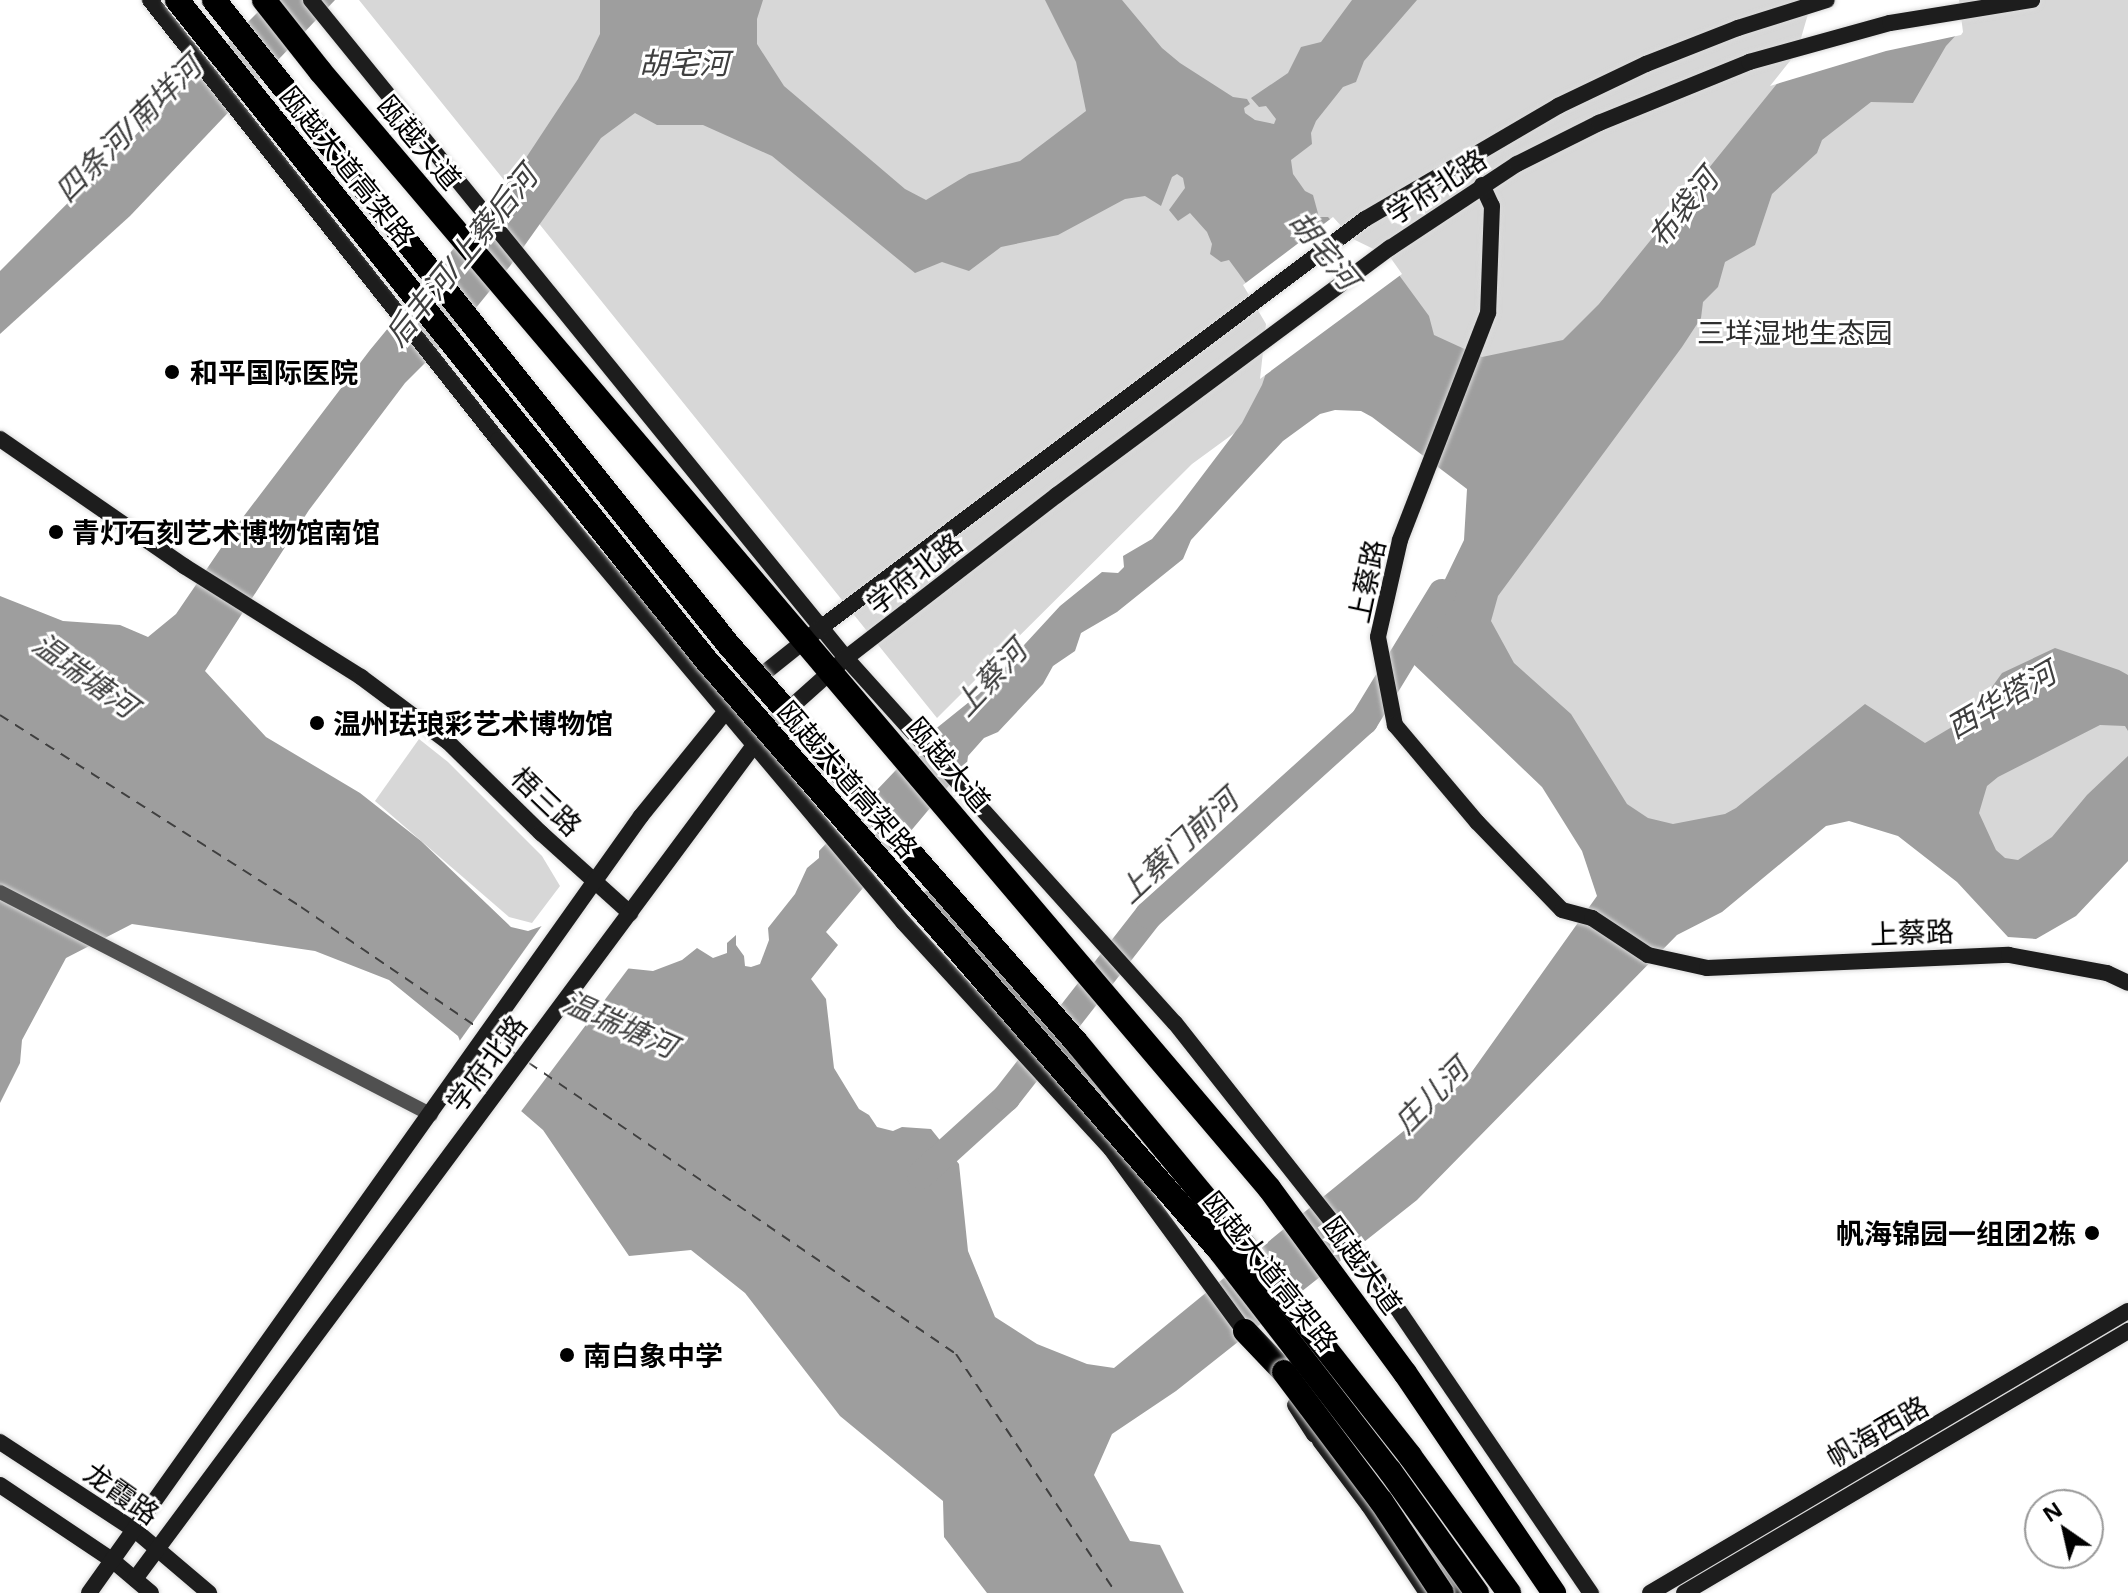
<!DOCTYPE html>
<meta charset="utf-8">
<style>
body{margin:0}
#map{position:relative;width:2128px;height:1593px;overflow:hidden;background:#fff;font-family:"Noto Sans","Noto Sans SC",sans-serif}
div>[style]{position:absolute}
.green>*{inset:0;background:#d7d7d7}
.water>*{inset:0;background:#9e9e9e}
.pier>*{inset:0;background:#fff}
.river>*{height:28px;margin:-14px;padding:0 14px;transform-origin:14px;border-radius:14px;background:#9e9e9e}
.ferry>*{height:2px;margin-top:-1px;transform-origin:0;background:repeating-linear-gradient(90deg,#3f3f3f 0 10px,transparent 0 18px)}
.roads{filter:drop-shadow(0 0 2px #dbdbdb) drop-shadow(0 0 2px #dbdbdb)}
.street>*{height:14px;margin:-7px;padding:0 7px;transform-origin:7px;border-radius:7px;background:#505050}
.secondary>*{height:16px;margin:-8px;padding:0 8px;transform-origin:8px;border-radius:8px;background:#1d1d1d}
.highway>*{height:24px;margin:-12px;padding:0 12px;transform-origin:12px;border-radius:12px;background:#000}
.bridges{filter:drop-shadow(0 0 2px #dbdbdb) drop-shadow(0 0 2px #dbdbdb)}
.highway-bridge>*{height:24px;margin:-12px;padding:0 12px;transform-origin:12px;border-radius:12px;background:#000}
.dots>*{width:22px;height:22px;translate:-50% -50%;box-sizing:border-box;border:4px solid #fff;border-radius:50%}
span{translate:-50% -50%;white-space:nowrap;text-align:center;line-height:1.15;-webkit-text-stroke:6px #fff;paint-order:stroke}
.street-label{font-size:28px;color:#000}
.park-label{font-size:28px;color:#2e2e2e}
.poi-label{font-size:28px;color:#000;font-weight:700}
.left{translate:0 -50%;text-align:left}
.right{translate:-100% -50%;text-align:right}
.water-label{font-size:30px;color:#3f3f3f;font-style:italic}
.north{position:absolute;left:2024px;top:1489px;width:80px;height:80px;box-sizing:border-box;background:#fff;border:2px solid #999;border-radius:50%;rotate:326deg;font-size:22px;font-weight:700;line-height:32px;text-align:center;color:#000}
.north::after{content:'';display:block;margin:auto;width:28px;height:36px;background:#000;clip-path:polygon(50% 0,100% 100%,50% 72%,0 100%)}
</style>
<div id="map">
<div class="green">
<div style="clip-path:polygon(359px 0,2128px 0,2128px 821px,2027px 890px,1842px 785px,1688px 904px,1438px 656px,1516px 513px,1359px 342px,1192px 464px,937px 718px)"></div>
<div style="clip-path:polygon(419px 739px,448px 762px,542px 856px,560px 886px,532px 923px,509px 917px,375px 801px)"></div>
</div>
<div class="water">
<div style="clip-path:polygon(270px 0,335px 0,130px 216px,0 334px,0 271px)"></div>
<div style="clip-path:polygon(evenodd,600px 0,763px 0,757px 19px,757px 44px,784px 86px,905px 189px,926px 200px,969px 174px,1020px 161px,1086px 111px,1076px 62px,1045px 0,1122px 0,1162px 48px,1180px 63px,1233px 97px,1247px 99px,1250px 104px,1244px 108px,1245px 113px,1255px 120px,1274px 124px,1276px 119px,1266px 106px,1259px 107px,1251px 98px,1288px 73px,1301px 47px,1321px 42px,1352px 0,1417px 0,1364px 61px,1356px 82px,1343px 87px,1316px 121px,1311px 133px,1312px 144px,1291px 160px,1293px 174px,1305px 191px,1313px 195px,1319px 217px,1328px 217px,1351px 243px,1388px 260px,1429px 316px,1434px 335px,1482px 357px,1563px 340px,1599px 304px,1801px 54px,1959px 32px,1946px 46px,1913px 103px,1871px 102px,1822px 140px,1817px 153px,1772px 194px,1755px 245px,1725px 262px,1718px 287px,1703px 302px,1701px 318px,1682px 347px,1498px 596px,1491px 621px,1514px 663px,1571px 714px,1627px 804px,1648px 818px,1673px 824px,1725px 814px,1736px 808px,1865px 704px,1925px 743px,1972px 715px,2002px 673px,2055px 648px,2119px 670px,2128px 675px,2128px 731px,2125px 726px,2100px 725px,1998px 777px,1987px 786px,1979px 813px,1996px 850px,2005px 858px,2018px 860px,2052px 837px,2087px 795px,2128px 756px,2128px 861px,2076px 916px,2036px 939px,2008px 937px,1957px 882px,1898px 836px,1849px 821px,1826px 826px,1722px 912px,1677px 935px,1417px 1200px,1176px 1391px,1112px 1434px,1094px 1475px,1130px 1541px,1160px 1545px,1184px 1593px,987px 1593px,944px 1537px,943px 1501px,840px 1416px,745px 1293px,691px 1250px,629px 1256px,543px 1130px,470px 1067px,458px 1036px,389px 980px,315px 951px,132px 924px,66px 958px,22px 1040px,20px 1063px,0 1103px,0 596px,63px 621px,120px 625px,148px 637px,176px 614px,234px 529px,370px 350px,516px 173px,578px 79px,600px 34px,600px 0,635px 113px,657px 125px,703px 125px,772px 156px,915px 273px,942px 262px,969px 271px,1001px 247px,1058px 235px,1125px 199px,1145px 196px,1161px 206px,1172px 177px,1177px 174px,1183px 178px,1185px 188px,1169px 210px,1178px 221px,1190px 213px,1207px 232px,1212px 244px,1210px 254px,1221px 262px,1229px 260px,1262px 305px,1270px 323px,1266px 373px,1262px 385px,1242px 423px,1177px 509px,1152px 539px,1123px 556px,1124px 567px,1118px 573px,1102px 572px,1060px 606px,979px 694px,933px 731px,819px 851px,819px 858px,807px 868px,795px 894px,768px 928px,769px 940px,760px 964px,751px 967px,745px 966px,744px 956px,736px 945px,736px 935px,727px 943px,727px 953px,713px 958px,697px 948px,682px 960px,653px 971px,624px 968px,542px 926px,528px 931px,511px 927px,421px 841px,360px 793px,266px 737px,205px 671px,309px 510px,405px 383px,458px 330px,510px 266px,601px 138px,635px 113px,600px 0,1335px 410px,1361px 411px,1372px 417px,1467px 489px,1464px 540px,1407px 658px,1542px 787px,1582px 851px,1597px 896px,1466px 1080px,1114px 1368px,1087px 1364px,1037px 1344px,995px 1317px,968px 1251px,959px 1164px,931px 1129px,902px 1127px,893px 1131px,877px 1127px,869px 1115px,859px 1109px,834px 1068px,826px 999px,811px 979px,838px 945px,826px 932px,967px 764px,968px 756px,984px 738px,998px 732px,1043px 684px,1053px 666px,1075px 651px,1081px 633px,1117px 612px,1183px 559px,1191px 540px,1283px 441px,1320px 414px,1335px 410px)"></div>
</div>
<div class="pier">
<div style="clip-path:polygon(1812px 0,1959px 0,1963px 32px,1961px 35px,1886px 51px,1770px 86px,1797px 52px)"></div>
<div style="clip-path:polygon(1333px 217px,1353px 239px,1390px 257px,1402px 274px,1260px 379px,1266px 324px,1243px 285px)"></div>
<div style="clip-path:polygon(548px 917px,566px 920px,631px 965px,519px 1114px,468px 1070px,456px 1046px)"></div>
</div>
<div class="river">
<div style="left:921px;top:1175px;width:115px;rotate:-42.2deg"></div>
<div style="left:1006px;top:1098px;width:232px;rotate:-52deg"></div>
<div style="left:1149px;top:915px;width:290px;rotate:-42.1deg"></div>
<div style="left:1364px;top:721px;width:150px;rotate:-58.6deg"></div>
</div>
<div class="ferry">
<div style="left:0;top:715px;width:357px;rotate:32.5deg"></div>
<div style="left:301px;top:907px;width:218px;rotate:34.3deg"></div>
<div style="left:493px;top:1038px;width:29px;rotate:35deg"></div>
<div style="left:529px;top:1063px;width:517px;rotate:34.27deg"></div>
<div style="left:956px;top:1354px;width:288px;rotate:56.2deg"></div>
</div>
<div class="roads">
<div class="street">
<div style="left:0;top:892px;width:485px;rotate:27.3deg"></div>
</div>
<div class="secondary">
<div style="left:150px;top:0;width:561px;rotate:51.66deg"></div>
<div style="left:498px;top:440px;width:630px;rotate:49.96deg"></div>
<div style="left:903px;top:922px;width:308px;rotate:47.5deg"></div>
<div style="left:1111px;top:1149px;width:235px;rotate:53.8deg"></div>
<div style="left:311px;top:0;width:848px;rotate:50.89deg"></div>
<div style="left:846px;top:658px;width:491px;rotate:48deg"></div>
<div style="left:1175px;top:1023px;width:328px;rotate:51.7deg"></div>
<div style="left:1378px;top:1280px;width:379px;rotate:55.8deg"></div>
<div style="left:1482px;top:185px;width:23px;rotate:65deg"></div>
<div style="left:1492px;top:206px;width:107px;rotate:92.1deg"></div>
<div style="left:1488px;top:313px;width:243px;rotate:111.2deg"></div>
<div style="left:1400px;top:540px;width:99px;rotate:102.8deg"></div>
<div style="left:1378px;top:637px;width:90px;rotate:79.1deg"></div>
<div style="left:1395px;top:725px;width:127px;rotate:49.8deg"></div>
<div style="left:1477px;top:822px;width:122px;rotate:46deg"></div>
<div style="left:1562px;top:910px;width:31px;rotate:15deg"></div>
<div style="left:1592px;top:918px;width:67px;rotate:33.5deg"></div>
<div style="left:1648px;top:955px;width:60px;rotate:12.4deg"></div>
<div style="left:1707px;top:968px;width:302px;rotate:-2.5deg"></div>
<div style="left:2009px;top:955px;width:100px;rotate:10.4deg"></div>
<div style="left:2107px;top:973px;width:23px;rotate:25deg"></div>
<div style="left:0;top:439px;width:224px;rotate:34.6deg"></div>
<div style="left:184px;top:566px;width:209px;rotate:32.1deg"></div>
<div style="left:361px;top:677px;width:107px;rotate:36.7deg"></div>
<div style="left:447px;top:741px;width:132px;rotate:44.4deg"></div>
<div style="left:541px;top:833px;width:120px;rotate:42deg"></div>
<div style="left:1295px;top:1405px;width:35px;rotate:57deg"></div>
<div style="left:1314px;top:1434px;width:22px;rotate:34deg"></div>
<div style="left:1320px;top:1441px;width:81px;rotate:53deg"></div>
<div style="left:1369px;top:1506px;width:105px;rotate:56.3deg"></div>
<div style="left:0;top:1442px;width:163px;rotate:33.2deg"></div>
<div style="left:136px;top:1531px;width:96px;rotate:40.3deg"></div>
<div style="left:0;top:1485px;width:135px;rotate:33.8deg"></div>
<div style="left:112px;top:1560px;width:51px;rotate:40.2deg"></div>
<div style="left:135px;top:1579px;width:1040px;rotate:-53.41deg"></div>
<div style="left:755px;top:744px;width:25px;rotate:-50deg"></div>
<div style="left:771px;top:725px;width:101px;rotate:-41.8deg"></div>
<div style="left:846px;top:658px;width:267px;rotate:-37.7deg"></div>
<div style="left:1057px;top:495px;width:415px;rotate:-36.6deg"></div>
<div style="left:1390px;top:248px;width:152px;rotate:-33.5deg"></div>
<div style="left:1517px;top:164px;width:92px;rotate:-26.6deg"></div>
<div style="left:1599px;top:123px;width:162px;rotate:-22.1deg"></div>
<div style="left:1749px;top:62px;width:146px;rotate:-15.5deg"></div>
<div style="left:1890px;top:23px;width:144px;rotate:-9.2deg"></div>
<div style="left:89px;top:1593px;width:953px;rotate:-54.61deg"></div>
<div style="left:641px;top:816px;width:162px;rotate:-51deg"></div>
<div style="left:743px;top:690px;width:102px;rotate:-38.7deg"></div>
<div style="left:823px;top:626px;width:678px;rotate:-36.9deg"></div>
<div style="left:1365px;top:219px;width:224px;rotate:-30.3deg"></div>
<div style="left:1558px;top:106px;width:98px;rotate:-25.5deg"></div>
<div style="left:1646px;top:64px;width:99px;rotate:-21.4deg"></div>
<div style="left:1738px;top:28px;width:93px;rotate:-17.5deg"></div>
<div style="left:1650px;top:1593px;width:555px;rotate:-30.54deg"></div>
<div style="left:1684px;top:1593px;width:516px;rotate:-30.54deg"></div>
</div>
<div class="highway">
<div style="left:264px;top:0;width:90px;rotate:51.7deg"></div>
<div style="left:320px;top:71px;width:1466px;rotate:49.65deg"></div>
<div style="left:1269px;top:1188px;width:230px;rotate:53.7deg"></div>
<div style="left:1405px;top:1373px;width:266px;rotate:55.9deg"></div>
<div style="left:931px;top:902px;width:129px;rotate:47.5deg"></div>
<div style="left:1018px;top:997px;width:270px;rotate:49.7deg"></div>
<div style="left:1245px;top:1331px;width:57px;rotate:46.4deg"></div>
<div style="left:1348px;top:1432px;width:197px;rotate:54.7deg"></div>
</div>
</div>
<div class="bridges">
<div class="highway-bridge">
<div style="left:177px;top:0;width:846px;rotate:51.29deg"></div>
<div style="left:706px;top:660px;width:782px;rotate:48.99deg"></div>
<div style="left:1219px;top:1250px;width:279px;rotate:52.3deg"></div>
<div style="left:1390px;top:1471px;width:150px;rotate:54.5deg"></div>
<div style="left:214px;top:0;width:824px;rotate:51.41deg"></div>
<div style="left:728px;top:644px;width:530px;rotate:48.82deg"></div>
<div style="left:1077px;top:1043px;width:257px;rotate:50.4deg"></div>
<div style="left:1241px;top:1241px;width:273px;rotate:51.8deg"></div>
<div style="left:1410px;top:1456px;width:169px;rotate:54.1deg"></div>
<div style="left:1284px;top:1372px;width:161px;rotate:53.1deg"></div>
<div style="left:1381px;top:1501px;width:110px;rotate:56.5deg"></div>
</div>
</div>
<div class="dots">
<div style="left:172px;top:372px;background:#000"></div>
<div style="left:56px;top:532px;background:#000"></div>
<div style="left:317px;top:723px;background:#000"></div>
<div style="left:2092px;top:1233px;background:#000"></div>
<div style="left:567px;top:1355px;background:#000"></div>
</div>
<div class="street-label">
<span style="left:420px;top:142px;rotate:50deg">瓯越大道</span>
<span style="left:348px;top:166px;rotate:51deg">瓯越大道高架路</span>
<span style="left:1436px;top:186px;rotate:-33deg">学府北路</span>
<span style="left:914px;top:573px;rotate:-38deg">学府北路</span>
<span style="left:1366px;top:581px;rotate:-78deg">上蔡路</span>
<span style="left:949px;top:764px;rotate:50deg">瓯越大道</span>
<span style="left:848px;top:779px;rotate:49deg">瓯越大道高架路</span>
<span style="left:547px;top:801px;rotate:44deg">梧三路</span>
<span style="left:1912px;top:932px;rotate:-2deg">上蔡路</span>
<span style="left:486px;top:1063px;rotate:-53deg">学府北路</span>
<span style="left:1363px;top:1265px;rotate:54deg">瓯越大道</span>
<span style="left:1271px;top:1271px;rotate:51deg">瓯越大道高架路</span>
<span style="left:1877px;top:1431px;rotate:-30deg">帆海西路</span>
<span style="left:122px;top:1493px;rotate:35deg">龙霞路</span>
</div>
<div class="park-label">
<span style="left:1795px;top:332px">三垟湿地生态园</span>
</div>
<div class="poi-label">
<span class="left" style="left:190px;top:372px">和平国际医院</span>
<span class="left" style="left:72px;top:532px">青灯石刻艺术博物馆南馆</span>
<span class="left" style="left:333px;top:723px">温州珐琅彩艺术博物馆</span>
<span class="right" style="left:2076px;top:1233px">帆海锦园一组团2栋</span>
<span class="left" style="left:583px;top:1355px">南白象中学</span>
</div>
<div class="water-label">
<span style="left:684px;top:63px">胡宅河</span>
<span style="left:128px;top:129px;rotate:-45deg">四条河/南垟河</span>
<span style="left:1683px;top:208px;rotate:-51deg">布袋河</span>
<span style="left:1324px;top:250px;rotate:51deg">胡宅河</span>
<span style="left:461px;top:256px;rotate:-51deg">后丰河/上蔡后河</span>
<span style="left:85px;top:675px;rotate:36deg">温瑞塘河</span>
<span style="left:990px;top:678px;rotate:-47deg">上蔡河</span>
<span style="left:2001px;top:700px;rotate:-30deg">西华塔河</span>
<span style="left:1178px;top:846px;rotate:-43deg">上蔡门前河</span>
<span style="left:620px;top:1024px;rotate:24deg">温瑞塘河</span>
<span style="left:1431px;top:1096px;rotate:-45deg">庄儿河</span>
</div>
<div class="north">N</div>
</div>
